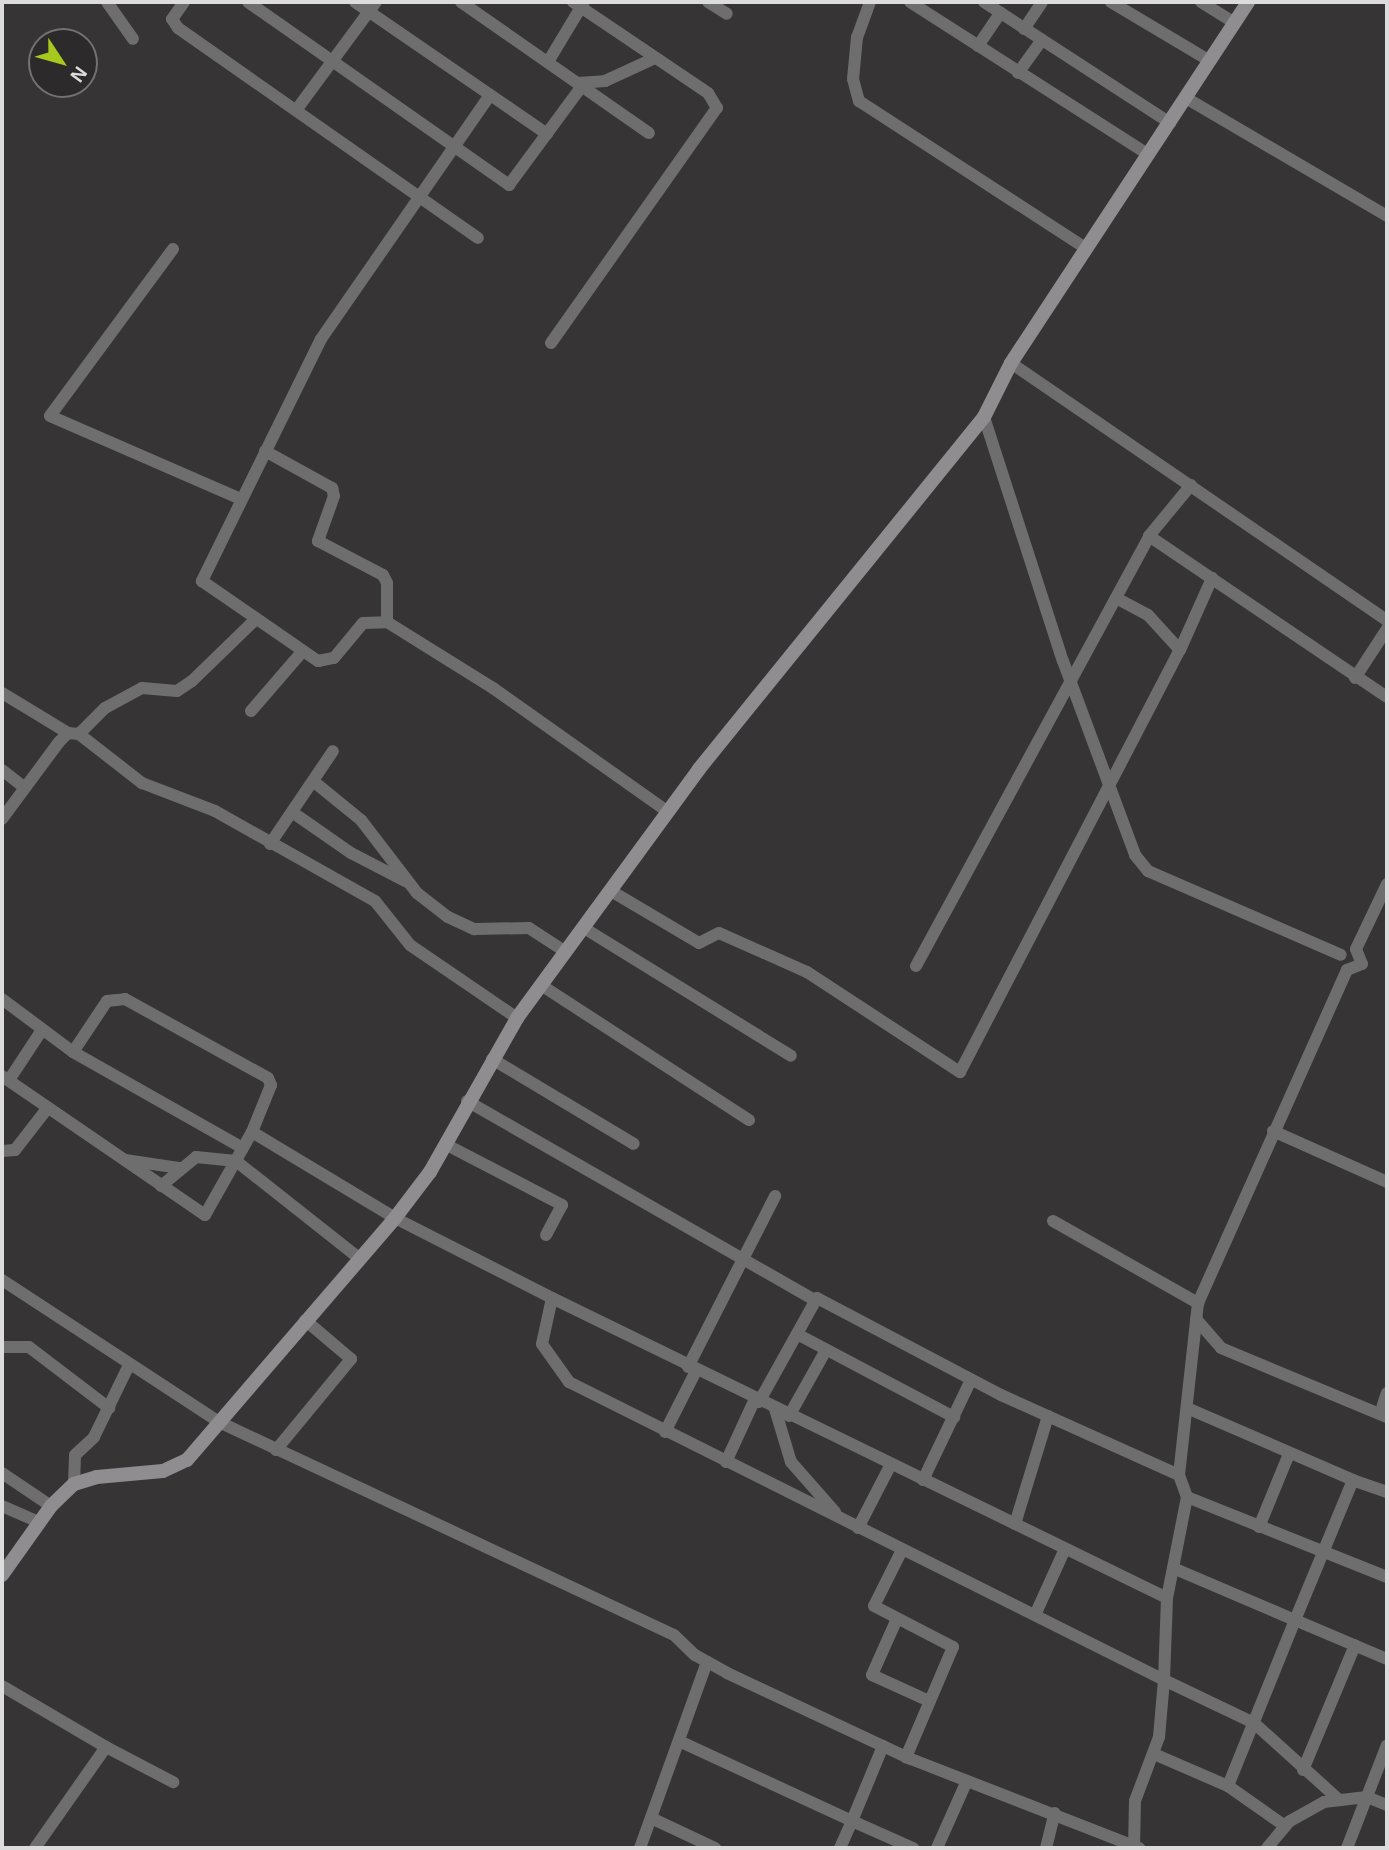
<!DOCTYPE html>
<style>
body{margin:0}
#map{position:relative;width:1389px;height:1850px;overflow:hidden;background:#373436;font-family:Helvetica,sans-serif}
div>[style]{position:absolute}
.street>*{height:12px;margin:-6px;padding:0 6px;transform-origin:6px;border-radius:6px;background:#6f6e6f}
.secondary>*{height:14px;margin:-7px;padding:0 7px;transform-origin:7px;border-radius:7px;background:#8f8d8f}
span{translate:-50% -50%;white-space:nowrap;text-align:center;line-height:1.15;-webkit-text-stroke:7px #2d2a2c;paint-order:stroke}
.frame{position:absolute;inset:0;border:4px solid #dddcdd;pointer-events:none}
.north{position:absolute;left:28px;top:28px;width:70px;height:70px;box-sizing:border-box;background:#2d2a2c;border:2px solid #737173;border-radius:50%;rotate:126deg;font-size:19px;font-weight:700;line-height:28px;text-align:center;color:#dddcdd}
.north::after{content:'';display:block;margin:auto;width:24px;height:32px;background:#a7c81f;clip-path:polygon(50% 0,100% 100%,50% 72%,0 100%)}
</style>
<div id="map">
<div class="street">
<div style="left:107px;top:2px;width:45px;rotate:54.9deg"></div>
<div style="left:184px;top:2px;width:21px;rotate:125deg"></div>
<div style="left:172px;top:19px;width:11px;rotate:56deg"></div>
<div style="left:178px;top:28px;width:366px;rotate:35deg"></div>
<div style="left:248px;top:2px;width:319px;rotate:35deg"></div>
<div style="left:509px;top:185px;width:123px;rotate:-53.6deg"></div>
<div style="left:355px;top:2px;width:233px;rotate:34.5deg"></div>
<div style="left:461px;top:2px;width:229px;rotate:34.9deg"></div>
<div style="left:708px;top:2px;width:22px;rotate:32deg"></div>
<div style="left:870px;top:2px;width:37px;rotate:110deg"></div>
<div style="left:857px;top:37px;width:42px;rotate:95.4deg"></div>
<div style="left:853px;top:79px;width:23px;rotate:75deg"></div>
<div style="left:859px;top:101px;width:270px;rotate:33deg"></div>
<div style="left:910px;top:2px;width:282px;rotate:32.6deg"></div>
<div style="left:984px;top:2px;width:222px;rotate:33deg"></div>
<div style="left:1111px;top:2px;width:115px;rotate:30.8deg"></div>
<div style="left:1201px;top:2px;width:40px;rotate:32deg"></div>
<div style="left:1024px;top:29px;width:32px;rotate:-56deg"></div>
<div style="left:978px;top:46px;width:40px;rotate:-56deg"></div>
<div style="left:548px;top:62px;width:70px;rotate:-59deg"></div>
<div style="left:1018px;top:73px;width:41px;rotate:-54deg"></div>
<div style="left:578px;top:83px;width:27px;rotate:-4deg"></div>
<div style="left:605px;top:81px;width:55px;rotate:-24.7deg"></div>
<div style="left:490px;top:95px;width:297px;rotate:124.7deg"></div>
<div style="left:321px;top:339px;width:270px;rotate:116.2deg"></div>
<div style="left:202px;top:581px;width:141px;rotate:34.6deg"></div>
<div style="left:318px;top:661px;width:16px;rotate:-11deg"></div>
<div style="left:334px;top:658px;width:45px;rotate:-50.4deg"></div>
<div style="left:363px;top:623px;width:24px;rotate:-2deg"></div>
<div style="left:387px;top:622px;width:125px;rotate:31.9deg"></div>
<div style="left:493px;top:688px;width:214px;rotate:35.3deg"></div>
<div style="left:1186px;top:98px;width:233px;rotate:30.4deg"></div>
<div style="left:297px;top:109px;width:133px;rotate:-53.6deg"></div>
<div style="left:173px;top:249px;width:207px;rotate:126.4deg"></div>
<div style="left:50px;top:416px;width:208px;rotate:23.5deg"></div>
<div style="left:551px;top:343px;width:288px;rotate:-54.8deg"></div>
<div style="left:717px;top:108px;width:17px;rotate:-121deg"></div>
<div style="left:708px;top:93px;width:163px;rotate:-146deg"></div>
<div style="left:1011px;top:363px;width:455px;rotate:34.4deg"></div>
<div style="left:984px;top:417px;width:256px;rotate:72.1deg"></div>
<div style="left:1063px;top:661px;width:207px;rotate:69.6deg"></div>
<div style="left:1135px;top:855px;width:21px;rotate:51deg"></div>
<div style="left:1148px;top:871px;width:210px;rotate:23.5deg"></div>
<div style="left:265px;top:451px;width:77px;rotate:28.9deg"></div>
<div style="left:332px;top:488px;width:8px;rotate:76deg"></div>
<div style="left:334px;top:496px;width:48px;rotate:109.6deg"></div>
<div style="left:318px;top:541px;width:73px;rotate:27.6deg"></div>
<div style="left:383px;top:575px;width:9px;rotate:63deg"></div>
<div style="left:387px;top:583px;width:39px;rotate:90deg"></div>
<div style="left:1149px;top:536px;width:287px;rotate:34.1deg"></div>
<div style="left:1116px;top:598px;width:36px;rotate:28deg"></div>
<div style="left:1148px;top:615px;width:47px;rotate:47.6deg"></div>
<div style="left:1355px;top:678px;width:59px;rotate:-56.9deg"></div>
<div style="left:2px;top:693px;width:77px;rotate:31.2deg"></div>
<div style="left:251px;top:711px;width:77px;rotate:-49.2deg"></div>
<div style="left:79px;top:734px;width:37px;rotate:-45deg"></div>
<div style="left:105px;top:708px;width:42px;rotate:-28.4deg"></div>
<div style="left:142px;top:688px;width:35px;rotate:5deg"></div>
<div style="left:177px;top:691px;width:18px;rotate:-34deg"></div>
<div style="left:192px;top:681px;width:86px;rotate:-44.1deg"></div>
<div style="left:2px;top:770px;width:28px;rotate:38deg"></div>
<div style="left:313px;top:781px;width:62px;rotate:39.1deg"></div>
<div style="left:361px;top:820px;width:92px;rotate:52.5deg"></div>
<div style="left:417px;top:893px;width:39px;rotate:38deg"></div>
<div style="left:448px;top:917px;width:29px;rotate:25deg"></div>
<div style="left:474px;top:929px;width:55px;rotate:-1deg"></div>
<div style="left:529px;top:928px;width:44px;rotate:33deg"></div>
<div style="left:292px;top:812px;width:72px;rotate:34.8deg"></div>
<div style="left:351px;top:853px;width:63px;rotate:27.4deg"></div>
<div style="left:2px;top:819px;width:96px;rotate:-53.5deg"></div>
<div style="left:59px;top:742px;width:13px;rotate:-45deg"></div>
<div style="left:68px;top:733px;width:11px;rotate:5deg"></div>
<div style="left:79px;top:734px;width:80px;rotate:37.9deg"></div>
<div style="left:142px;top:783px;width:78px;rotate:21deg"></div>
<div style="left:215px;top:811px;width:184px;rotate:29.4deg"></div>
<div style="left:375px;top:901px;width:56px;rotate:51.5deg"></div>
<div style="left:410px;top:945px;width:130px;rotate:34.3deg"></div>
<div style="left:270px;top:844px;width:112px;rotate:-55.9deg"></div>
<div style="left:611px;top:891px;width:102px;rotate:30.6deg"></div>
<div style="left:699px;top:943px;width:22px;rotate:-27deg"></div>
<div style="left:719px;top:933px;width:96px;rotate:23.9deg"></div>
<div style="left:807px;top:972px;width:183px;rotate:33.2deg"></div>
<div style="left:960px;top:1072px;width:476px;rotate:-62.5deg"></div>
<div style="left:1180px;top:650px;width:79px;rotate:-66deg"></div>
<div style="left:584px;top:928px;width:243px;rotate:31.7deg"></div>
<div style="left:1356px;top:949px;width:72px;rotate:-64.5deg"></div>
<div style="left:916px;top:966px;width:489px;rotate:-61.5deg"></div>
<div style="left:1149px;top:536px;width:66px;rotate:-50.5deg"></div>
<div style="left:1347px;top:970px;width:16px;rotate:-22deg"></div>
<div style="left:1362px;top:964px;width:16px;rotate:-112deg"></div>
<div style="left:541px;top:985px;width:248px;rotate:33deg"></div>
<div style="left:2px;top:999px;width:89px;rotate:36.7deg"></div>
<div style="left:73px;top:1052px;width:195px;rotate:29.5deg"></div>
<div style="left:73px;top:1052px;width:61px;rotate:-56.3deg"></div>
<div style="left:107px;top:1001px;width:18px;rotate:-6deg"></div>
<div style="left:125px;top:999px;width:163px;rotate:28.9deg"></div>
<div style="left:268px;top:1078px;width:8px;rotate:67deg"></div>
<div style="left:271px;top:1085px;width:51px;rotate:112deg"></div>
<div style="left:492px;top:1059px;width:165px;rotate:30.9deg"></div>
<div style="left:2px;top:1076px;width:246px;rotate:34.4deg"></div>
<div style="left:205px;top:1215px;width:95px;rotate:-60.5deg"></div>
<div style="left:252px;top:1132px;width:167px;rotate:31deg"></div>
<div style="left:395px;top:1218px;width:176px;rotate:27deg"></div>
<div style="left:552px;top:1298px;width:684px;rotate:26deg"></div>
<div style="left:1167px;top:1598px;width:103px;rotate:-78.8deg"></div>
<div style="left:1187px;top:1497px;width:215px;rotate:21.8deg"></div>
<div style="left:9px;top:1080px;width:60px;rotate:-56.6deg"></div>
<div style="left:467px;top:1101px;width:402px;rotate:29.8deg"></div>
<div style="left:1273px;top:1131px;width:125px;rotate:24.1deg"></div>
<div style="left:445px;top:1144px;width:132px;rotate:27.5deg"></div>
<div style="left:562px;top:1205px;width:34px;rotate:118deg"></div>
<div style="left:2px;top:1151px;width:13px;rotate:-4deg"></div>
<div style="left:15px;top:1150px;width:51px;rotate:-52.2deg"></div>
<div style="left:125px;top:1160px;width:56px;rotate:8.3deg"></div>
<div style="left:161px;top:1186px;width:45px;rotate:-39.6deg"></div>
<div style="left:196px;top:1157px;width:40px;rotate:5.7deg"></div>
<div style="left:236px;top:1161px;width:157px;rotate:38.3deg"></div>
<div style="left:1053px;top:1221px;width:167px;rotate:29.5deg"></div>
<div style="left:2px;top:1280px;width:259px;rotate:33.2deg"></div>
<div style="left:219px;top:1422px;width:502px;rotate:25.09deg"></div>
<div style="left:674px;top:1635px;width:29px;rotate:44deg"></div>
<div style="left:695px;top:1655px;width:37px;rotate:29deg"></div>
<div style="left:727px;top:1673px;width:203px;rotate:25.1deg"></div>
<div style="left:911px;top:1759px;width:245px;rotate:21.3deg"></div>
<div style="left:552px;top:1298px;width:47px;rotate:102.3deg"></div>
<div style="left:542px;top:1344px;width:47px;rotate:54.6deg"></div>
<div style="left:569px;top:1382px;width:665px;rotate:26.6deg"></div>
<div style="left:1164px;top:1680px;width:57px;rotate:95deg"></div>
<div style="left:1159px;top:1737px;width:68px;rotate:110.6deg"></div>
<div style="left:1135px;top:1801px;width:47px;rotate:91.2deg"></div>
<div style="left:1196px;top:1319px;width:38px;rotate:49deg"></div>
<div style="left:1221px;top:1348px;width:180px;rotate:22.6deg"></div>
<div style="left:797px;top:1334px;width:178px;rotate:27.9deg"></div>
<div style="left:2px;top:1347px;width:27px"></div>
<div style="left:29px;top:1347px;width:101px;rotate:37.3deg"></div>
<div style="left:688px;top:1367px;width:192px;rotate:-63deg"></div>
<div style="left:759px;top:1402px;width:119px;rotate:-60.9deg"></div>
<div style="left:817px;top:1298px;width:208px;rotate:27.8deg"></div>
<div style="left:1001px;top:1395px;width:195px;rotate:24.2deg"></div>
<div style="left:1179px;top:1475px;width:23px;rotate:70deg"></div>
<div style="left:1187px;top:1408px;width:181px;rotate:23.4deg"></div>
<div style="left:775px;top:1409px;width:55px;rotate:73.2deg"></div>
<div style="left:791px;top:1462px;width:67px;rotate:48.7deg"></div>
<div style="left:1380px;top:1414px;width:22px;rotate:-72deg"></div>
<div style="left:789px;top:1416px;width:76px;rotate:-60.7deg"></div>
<div style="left:665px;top:1432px;width:68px;rotate:-63.1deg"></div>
<div style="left:276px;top:1450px;width:118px;rotate:-50.5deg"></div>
<div style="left:351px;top:1359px;width:60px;rotate:-139.7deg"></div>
<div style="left:726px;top:1462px;width:69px;rotate:-65.3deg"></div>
<div style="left:2px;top:1473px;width:59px;rotate:34deg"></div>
<div style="left:1179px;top:1475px;width:173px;rotate:-83.7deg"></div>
<div style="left:1198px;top:1303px;width:365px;rotate:-65.9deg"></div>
<div style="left:923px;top:1480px;width:111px;rotate:-64.4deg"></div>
<div style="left:74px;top:1484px;width:29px;rotate:-88deg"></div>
<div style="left:75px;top:1455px;width:26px;rotate:-43deg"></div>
<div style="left:94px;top:1437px;width:80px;rotate:-64.1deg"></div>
<div style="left:1387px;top:1492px;width:36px;rotate:-161deg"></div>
<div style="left:1353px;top:1480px;width:152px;rotate:112.5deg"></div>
<div style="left:1295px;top:1620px;width:100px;rotate:23deg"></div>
<div style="left:2px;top:1506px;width:40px;rotate:23.4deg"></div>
<div style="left:1015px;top:1524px;width:113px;rotate:-73deg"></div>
<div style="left:1259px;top:1527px;width:79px;rotate:-67.7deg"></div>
<div style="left:858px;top:1528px;width:72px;rotate:-62.7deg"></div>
<div style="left:901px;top:1552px;width:60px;rotate:116.6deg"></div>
<div style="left:874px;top:1606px;width:89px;rotate:27.4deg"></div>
<div style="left:953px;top:1647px;width:120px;rotate:113.1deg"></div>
<div style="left:1173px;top:1568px;width:133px;rotate:23.1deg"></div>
<div style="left:1295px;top:1620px;width:179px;rotate:112deg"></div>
<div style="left:1167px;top:1598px;width:82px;rotate:92.1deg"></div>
<div style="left:1164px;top:1680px;width:100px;rotate:25.5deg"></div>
<div style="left:1254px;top:1723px;width:112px;rotate:42.1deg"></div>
<div style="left:1035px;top:1615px;width:72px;rotate:-65.6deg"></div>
<div style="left:896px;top:1621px;width:59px;rotate:114deg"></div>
<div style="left:872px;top:1675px;width:63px;rotate:24.5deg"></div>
<div style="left:2px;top:1686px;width:121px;rotate:30.4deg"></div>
<div style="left:106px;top:1747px;width:123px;rotate:125.1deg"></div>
<div style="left:679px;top:1741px;width:191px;rotate:24.8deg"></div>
<div style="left:852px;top:1821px;width:30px;rotate:114deg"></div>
<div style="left:883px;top:1746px;width:81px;rotate:112.5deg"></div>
<div style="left:852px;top:1821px;width:67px;rotate:23.9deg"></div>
<div style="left:106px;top:1747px;width:76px;rotate:27.6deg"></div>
<div style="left:1154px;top:1754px;width:81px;rotate:23.4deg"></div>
<div style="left:1228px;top:1786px;width:70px;rotate:35.1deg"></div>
<div style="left:1303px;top:1770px;width:135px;rotate:-67.4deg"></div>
<div style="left:651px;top:1818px;width:71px;rotate:25.1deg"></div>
<div style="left:640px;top:1848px;width:198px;rotate:-70.2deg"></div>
<div style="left:937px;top:1848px;width:71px;rotate:-66deg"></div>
<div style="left:1046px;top:1848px;width:36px;rotate:-76deg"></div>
<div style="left:1267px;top:1848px;width:35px;rotate:-50deg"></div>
<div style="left:1290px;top:1821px;width:39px;rotate:-29deg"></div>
<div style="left:1324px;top:1802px;width:43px;rotate:-6.6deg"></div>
<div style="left:1367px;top:1797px;width:22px;rotate:22deg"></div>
<div style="left:1347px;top:1848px;width:110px;rotate:-68.8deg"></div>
</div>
<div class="secondary">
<div style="left:2px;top:1575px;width:85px;rotate:-54.6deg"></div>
<div style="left:51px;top:1506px;width:32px;rotate:-44deg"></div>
<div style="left:74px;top:1484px;width:24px;rotate:-17deg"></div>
<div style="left:97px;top:1477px;width:66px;rotate:-5.2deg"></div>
<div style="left:163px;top:1471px;width:26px;rotate:-25deg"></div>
<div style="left:187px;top:1460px;width:319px;rotate:-49.3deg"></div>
<div style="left:395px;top:1218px;width:58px;rotate:-52.7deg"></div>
<div style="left:430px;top:1172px;width:177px;rotate:-60.5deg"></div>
<div style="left:517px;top:1018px;width:308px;rotate:-53.8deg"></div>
<div style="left:699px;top:769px;width:453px;rotate:-51deg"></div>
<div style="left:984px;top:417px;width:60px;rotate:-63.4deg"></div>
<div style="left:1011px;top:363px;width:432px;rotate:-56.7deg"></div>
</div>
<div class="frame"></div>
<div class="north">N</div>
</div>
